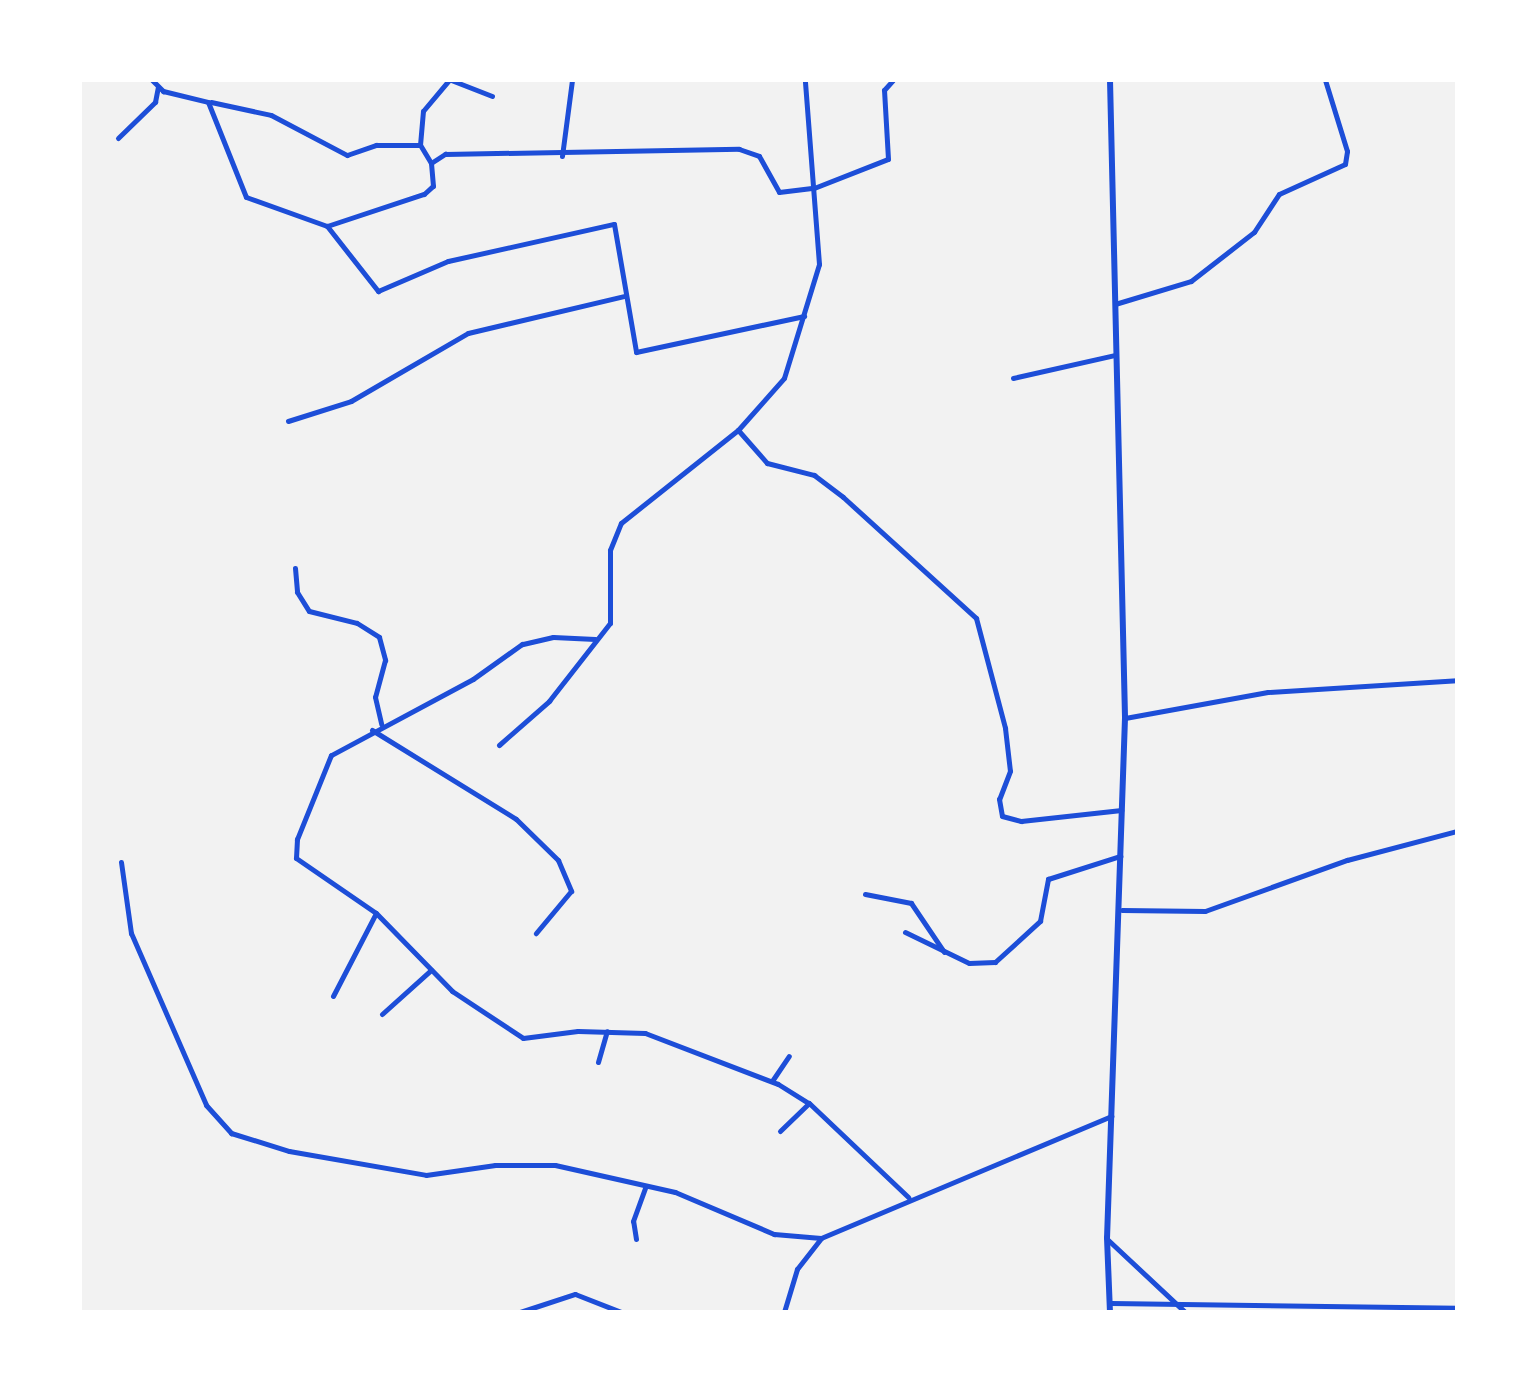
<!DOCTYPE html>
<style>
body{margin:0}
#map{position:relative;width:1537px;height:1392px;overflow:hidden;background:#f2f2f2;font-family:Quicksand,sans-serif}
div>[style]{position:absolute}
.minor>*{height:5px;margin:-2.5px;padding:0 2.5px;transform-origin:2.5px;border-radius:2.5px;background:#1d4ed8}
.tertiary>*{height:6px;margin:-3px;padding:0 3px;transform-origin:3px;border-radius:3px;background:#1d4ed8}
span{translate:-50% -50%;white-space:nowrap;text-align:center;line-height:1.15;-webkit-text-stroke:8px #fff;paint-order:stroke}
.frame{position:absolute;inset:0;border:82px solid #fff;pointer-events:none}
</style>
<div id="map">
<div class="minor">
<div style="left:152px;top:80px;width:16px;rotate:45deg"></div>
<div style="left:163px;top:91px;width:46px;rotate:13.7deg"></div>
<div style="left:208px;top:102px;width:102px;rotate:68.2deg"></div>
<div style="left:246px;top:197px;width:86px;rotate:19.7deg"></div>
<div style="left:327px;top:226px;width:83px;rotate:51.9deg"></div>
<div style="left:378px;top:291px;width:76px;rotate:-23.2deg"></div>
<div style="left:448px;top:261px;width:170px;rotate:-12.6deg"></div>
<div style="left:614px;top:224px;width:130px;rotate:80.2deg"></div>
<div style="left:636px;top:352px;width:172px;rotate:-12.1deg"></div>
<div style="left:451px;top:80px;width:44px;rotate:21.3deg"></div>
<div style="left:211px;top:102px;width:61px;rotate:12.2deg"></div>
<div style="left:271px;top:115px;width:86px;rotate:27.8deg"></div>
<div style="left:347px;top:155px;width:31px;rotate:-19deg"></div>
<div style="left:376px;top:145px;width:44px"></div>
<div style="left:118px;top:138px;width:52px;rotate:-44.2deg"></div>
<div style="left:155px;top:102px;width:15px;rotate:-79deg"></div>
<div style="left:562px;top:156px;width:77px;rotate:-82.5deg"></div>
<div style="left:431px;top:163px;width:21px;rotate:-121deg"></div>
<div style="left:420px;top:145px;width:34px;rotate:-85deg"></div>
<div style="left:423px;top:111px;width:40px;rotate:-50deg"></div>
<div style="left:327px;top:226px;width:102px;rotate:-18.3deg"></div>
<div style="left:424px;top:194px;width:12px;rotate:-42deg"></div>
<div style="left:433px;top:186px;width:23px;rotate:-95deg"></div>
<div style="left:431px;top:163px;width:17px;rotate:-33deg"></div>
<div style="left:445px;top:154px;width:294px;rotate:-1deg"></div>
<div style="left:739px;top:149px;width:21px;rotate:19deg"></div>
<div style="left:759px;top:156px;width:41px;rotate:60.9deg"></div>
<div style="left:779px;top:192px;width:35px;rotate:-7deg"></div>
<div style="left:814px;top:188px;width:79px;rotate:-21.4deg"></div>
<div style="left:888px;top:159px;width:69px;rotate:-93.3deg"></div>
<div style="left:884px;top:90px;width:13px;rotate:-48deg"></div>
<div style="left:1115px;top:304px;width:79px;rotate:-16.8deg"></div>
<div style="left:1191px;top:281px;width:80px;rotate:-37.9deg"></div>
<div style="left:1254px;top:232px;width:45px;rotate:-56.7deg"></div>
<div style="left:1279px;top:194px;width:72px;rotate:-24.4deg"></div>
<div style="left:1345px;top:164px;width:13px;rotate:-81deg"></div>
<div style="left:1347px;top:151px;width:74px;rotate:-107.2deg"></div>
<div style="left:1013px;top:378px;width:105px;rotate:-12.7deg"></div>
<div style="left:288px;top:421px;width:66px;rotate:-17.6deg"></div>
<div style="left:351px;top:401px;width:135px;rotate:-30.2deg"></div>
<div style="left:468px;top:333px;width:160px;rotate:-13.3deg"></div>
<div style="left:738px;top:430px;width:44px;rotate:48.7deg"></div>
<div style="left:767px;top:463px;width:49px;rotate:14.3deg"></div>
<div style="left:814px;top:475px;width:36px;rotate:37deg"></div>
<div style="left:843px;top:497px;width:180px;rotate:42.3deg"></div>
<div style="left:976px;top:618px;width:114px;rotate:75.2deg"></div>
<div style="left:1005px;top:728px;width:43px;rotate:83.4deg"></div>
<div style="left:1010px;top:771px;width:30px;rotate:111deg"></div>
<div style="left:999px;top:799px;width:17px;rotate:80deg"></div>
<div style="left:1002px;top:816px;width:20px;rotate:15deg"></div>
<div style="left:1021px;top:821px;width:101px;rotate:-6.3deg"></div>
<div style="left:295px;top:568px;width:24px;rotate:85deg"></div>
<div style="left:297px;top:592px;width:22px;rotate:58deg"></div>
<div style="left:309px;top:611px;width:49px;rotate:14deg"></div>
<div style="left:357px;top:623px;width:26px;rotate:32deg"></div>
<div style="left:379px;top:637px;width:24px;rotate:75deg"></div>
<div style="left:385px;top:660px;width:38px;rotate:105deg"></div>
<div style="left:375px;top:697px;width:28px;rotate:77deg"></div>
<div style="left:595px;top:639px;width:42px;rotate:-177.3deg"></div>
<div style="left:553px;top:637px;width:32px;rotate:167deg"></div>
<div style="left:522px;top:644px;width:60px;rotate:144.5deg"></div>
<div style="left:473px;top:679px;width:161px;rotate:151.8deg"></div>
<div style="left:331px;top:755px;width:91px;rotate:112deg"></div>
<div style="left:297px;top:839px;width:19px;rotate:93deg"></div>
<div style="left:296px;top:858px;width:97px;rotate:34.5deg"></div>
<div style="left:376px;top:913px;width:109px;rotate:45.7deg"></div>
<div style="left:452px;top:991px;width:85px;rotate:33.5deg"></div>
<div style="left:523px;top:1038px;width:55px;rotate:-7.3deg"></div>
<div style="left:578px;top:1031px;width:67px;rotate:1.7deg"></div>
<div style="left:645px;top:1033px;width:142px;rotate:21deg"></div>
<div style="left:778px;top:1084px;width:36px;rotate:32deg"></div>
<div style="left:809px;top:1103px;width:137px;rotate:43.5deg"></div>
<div style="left:1125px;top:718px;width:145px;rotate:-10.3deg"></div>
<div style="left:1268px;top:692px;width:189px;rotate:-3.6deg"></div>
<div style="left:372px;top:730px;width:169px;rotate:31.7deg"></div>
<div style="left:516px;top:819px;width:59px;rotate:44.3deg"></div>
<div style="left:558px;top:860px;width:34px;rotate:67deg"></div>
<div style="left:571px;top:891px;width:55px;rotate:129.8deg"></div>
<div style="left:499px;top:745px;width:67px;rotate:-41.3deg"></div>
<div style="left:549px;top:701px;width:99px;rotate:-52deg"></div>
<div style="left:610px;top:623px;width:73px;rotate:-90deg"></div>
<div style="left:610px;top:550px;width:29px;rotate:-68deg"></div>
<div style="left:621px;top:523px;width:149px;rotate:-38.5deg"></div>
<div style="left:738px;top:430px;width:69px;rotate:-48.5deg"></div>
<div style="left:784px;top:378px;width:119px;rotate:-72.9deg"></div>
<div style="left:819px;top:264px;width:185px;rotate:-94.4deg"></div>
<div style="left:121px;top:862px;width:72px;rotate:82deg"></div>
<div style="left:131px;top:933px;width:188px;rotate:66.4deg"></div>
<div style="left:206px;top:1105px;width:38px;rotate:48deg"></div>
<div style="left:231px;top:1133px;width:61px;rotate:17.2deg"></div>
<div style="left:289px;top:1151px;width:139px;rotate:9.9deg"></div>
<div style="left:426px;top:1175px;width:70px;rotate:-8.2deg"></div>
<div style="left:495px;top:1165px;width:60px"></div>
<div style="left:555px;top:1165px;width:123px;rotate:12.7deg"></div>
<div style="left:675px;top:1192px;width:108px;rotate:23deg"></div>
<div style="left:774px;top:1234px;width:47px;rotate:4.9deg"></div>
<div style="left:865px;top:894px;width:47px;rotate:11.1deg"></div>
<div style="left:911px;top:903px;width:59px;rotate:56deg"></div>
<div style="left:1122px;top:910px;width:83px;rotate:0.7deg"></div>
<div style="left:1205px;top:911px;width:151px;rotate:-19.8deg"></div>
<div style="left:1347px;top:860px;width:114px;rotate:-14.8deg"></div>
<div style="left:905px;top:932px;width:71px;rotate:25.8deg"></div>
<div style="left:969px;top:963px;width:26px;rotate:-2deg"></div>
<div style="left:995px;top:962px;width:61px;rotate:-42.3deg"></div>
<div style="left:1040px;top:921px;width:43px;rotate:-79.2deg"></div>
<div style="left:1048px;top:879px;width:76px;rotate:-17.7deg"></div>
<div style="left:333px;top:996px;width:93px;rotate:-62.6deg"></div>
<div style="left:382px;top:1014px;width:66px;rotate:-41.9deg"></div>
<div style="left:598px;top:1062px;width:32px;rotate:-74deg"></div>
<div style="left:772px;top:1081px;width:30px;rotate:-56deg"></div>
<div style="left:780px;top:1131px;width:40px;rotate:-44deg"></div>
<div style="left:636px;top:1239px;width:18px;rotate:-99deg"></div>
<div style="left:633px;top:1221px;width:35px;rotate:-70deg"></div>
<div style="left:1107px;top:1239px;width:107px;rotate:43.1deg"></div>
<div style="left:1111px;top:1303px;width:346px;rotate:0.8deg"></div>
<div style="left:520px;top:1312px;width:58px;rotate:-18.1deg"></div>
<div style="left:575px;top:1294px;width:49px;rotate:21.4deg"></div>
<div style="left:784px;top:1312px;width:45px;rotate:-73.2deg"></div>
<div style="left:797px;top:1269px;width:39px;rotate:-52deg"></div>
<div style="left:821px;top:1238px;width:315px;rotate:-22.8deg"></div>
</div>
<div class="tertiary">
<div style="left:1110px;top:80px;width:638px;rotate:88.65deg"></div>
<div style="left:1125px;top:718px;width:520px;rotate:91.98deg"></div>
<div style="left:1107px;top:1238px;width:74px;rotate:87.7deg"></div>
</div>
<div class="frame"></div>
</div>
